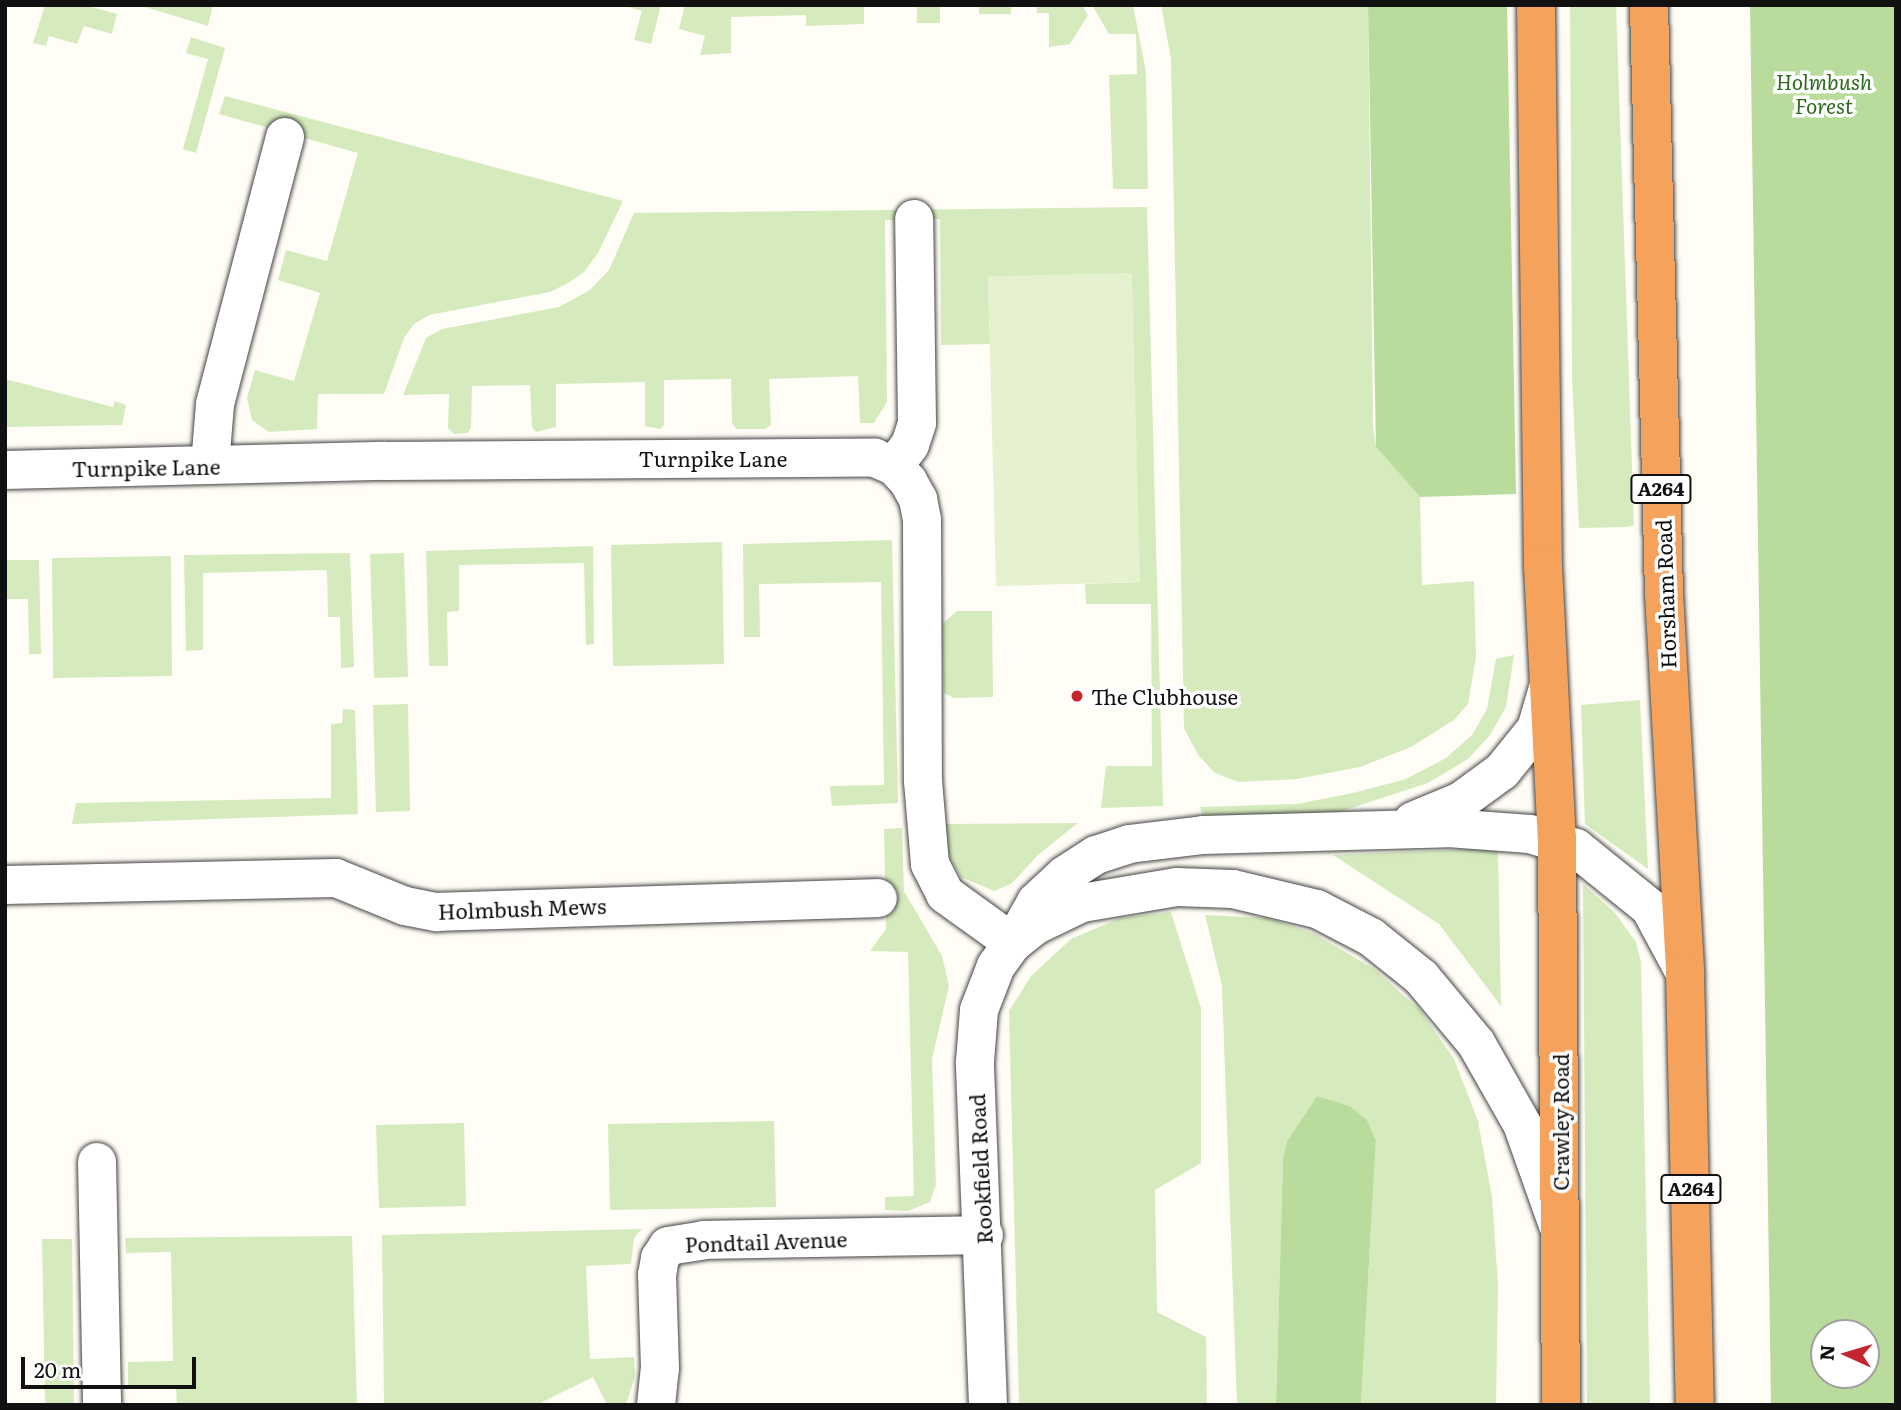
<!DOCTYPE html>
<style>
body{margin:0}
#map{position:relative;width:1901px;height:1410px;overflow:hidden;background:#fffdf5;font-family:Literata,serif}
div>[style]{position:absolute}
.green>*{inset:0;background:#d5ebbd}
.forest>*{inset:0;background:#b9dc9c}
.pitch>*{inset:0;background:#e6f2cf}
.roads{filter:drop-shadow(0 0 2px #444) drop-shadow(0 0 2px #444)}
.minor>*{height:38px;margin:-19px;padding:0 19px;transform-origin:19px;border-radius:19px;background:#fff}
.highway>*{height:38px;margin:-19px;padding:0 19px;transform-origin:19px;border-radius:19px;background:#f5a25d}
.dots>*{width:19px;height:19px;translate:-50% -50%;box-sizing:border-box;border:4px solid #fff;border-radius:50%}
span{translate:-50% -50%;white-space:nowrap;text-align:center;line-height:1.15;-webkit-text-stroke:7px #fff;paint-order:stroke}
.shield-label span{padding:2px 5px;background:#fff;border:2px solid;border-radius:5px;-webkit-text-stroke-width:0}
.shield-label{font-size:19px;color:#111;font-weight:700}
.park-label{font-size:21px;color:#2f6b1f;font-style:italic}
.street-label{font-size:21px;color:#111}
.poi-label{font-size:21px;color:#111}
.left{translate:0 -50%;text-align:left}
.frame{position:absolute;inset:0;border:7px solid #111;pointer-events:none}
.north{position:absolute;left:1810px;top:1319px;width:70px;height:70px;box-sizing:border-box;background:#fff;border:2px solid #a0a0a0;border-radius:50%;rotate:274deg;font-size:19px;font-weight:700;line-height:28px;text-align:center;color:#111}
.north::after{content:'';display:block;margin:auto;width:24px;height:32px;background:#c4262e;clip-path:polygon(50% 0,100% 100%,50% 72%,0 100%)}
.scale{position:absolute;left:21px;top:1357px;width:175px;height:32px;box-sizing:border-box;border:4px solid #111;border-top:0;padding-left:9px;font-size:21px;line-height:24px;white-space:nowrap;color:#111;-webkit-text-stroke:5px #fff;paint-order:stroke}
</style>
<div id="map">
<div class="green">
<div style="clip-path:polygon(45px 5px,85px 5px,117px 14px,112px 34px,84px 26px,77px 44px,49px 36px,46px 46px,33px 43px)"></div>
<div style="clip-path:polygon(138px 5px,213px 5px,208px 26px)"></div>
<div style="clip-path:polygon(622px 5px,661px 5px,651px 44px,634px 40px,642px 11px)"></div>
<div style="clip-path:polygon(685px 5px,864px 5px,864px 24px,806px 26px,806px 15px,731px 17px,731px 53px,700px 55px,705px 36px,679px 29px)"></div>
<div style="clip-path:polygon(917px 5px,1011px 5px,1011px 14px,979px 14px,979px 6px,940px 7px,940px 23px,917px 23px)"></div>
<div style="clip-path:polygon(1037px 5px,1082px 5px,1088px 15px,1070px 44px,1049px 47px,1049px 13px,1037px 13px)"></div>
<div style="clip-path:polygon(1092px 5px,1133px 5px,1146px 72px,1148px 189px,1113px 189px,1109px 75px,1137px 74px,1136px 34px,1109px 34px)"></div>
<div style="clip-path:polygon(1161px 5px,1368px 5px,1373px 427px,1376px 447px,1420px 497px,1422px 585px,1474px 581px,1476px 657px,1468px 704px,1454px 720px,1411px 747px,1360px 767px,1297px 779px,1239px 782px,1215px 773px,1198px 755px,1184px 728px,1171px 59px)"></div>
<div style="clip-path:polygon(1570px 5px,1616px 5px,1634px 525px,1626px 527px,1579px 528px,1572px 377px)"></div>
<div style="clip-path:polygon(191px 37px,225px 48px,196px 153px,183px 149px,208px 59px,186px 53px)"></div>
<div style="clip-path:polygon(225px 96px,623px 201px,598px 253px,584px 272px,568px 283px,550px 292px,429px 315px,414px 324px,404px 338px,384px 394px,318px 394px,317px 429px,269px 432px,252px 420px,247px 398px,255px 370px,294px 381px,320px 293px,278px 280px,286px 250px,327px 261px,358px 153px,219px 114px)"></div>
<div style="clip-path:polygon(1147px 207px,1163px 806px,1101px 808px,1106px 766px,1152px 766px,1151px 604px,1086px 604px,1085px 584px,1140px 582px,988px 276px,990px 344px,941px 345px,940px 219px,885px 220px,887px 402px,874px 423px,860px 423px,858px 376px,769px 379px,771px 425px,765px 429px,736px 429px,732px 423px,731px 379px,664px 380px,664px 425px,660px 429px,645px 426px,645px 382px,556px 384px,556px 427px,536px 432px,532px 427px,530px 385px,472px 386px,471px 428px,467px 433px,454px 434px,448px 428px,449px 394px,403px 395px,426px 338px,442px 329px,559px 307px,590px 290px,609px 270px,634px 213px)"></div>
<div style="clip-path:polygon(5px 379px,113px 407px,115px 401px,126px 405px,122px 425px,7px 427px)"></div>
<div style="clip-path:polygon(892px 540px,898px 803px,832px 806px,830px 786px,884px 785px,881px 582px,759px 584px,760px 637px,744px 637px,743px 544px)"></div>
<div style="clip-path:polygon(722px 542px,724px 664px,613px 666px,611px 545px)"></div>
<div style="clip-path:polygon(593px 546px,594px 644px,586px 645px,584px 563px,459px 565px,459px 611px,447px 612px,448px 666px,429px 666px,426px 551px)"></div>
<div style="clip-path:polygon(350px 553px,354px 667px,341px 668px,340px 617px,328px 617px,327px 570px,203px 573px,203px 650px,186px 651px,184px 555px)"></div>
<div style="clip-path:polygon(404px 553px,408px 677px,374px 678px,370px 554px)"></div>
<div style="clip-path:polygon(171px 556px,172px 676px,53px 678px,52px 558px)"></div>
<div style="clip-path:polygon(5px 560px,39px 560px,41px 654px,29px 654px,28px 599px,5px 599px)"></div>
<div style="clip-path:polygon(957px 611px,992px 611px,993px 697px,954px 698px,944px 693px,942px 624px)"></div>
<div style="clip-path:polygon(1514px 655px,1506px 707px,1490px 735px,1468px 759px,1428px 783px,1330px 815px,1204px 822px,1200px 807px,1297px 804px,1353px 793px,1406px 779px,1446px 758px,1472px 735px,1487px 709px,1496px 659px)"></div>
<div style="clip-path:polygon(1640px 700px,1648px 869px,1585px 824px,1581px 705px)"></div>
<div style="clip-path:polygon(408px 704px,410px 811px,376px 812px,373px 705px)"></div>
<div style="clip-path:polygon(343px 709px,355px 710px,358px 814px,72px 824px,76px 803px,331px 798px,331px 724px,342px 723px)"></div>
<div style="clip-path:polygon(1078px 823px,1039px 854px,1011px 884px,994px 891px,961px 877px,948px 853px,944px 824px)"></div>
<div style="clip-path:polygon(902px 828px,904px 891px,942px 956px,949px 986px,932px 1059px,936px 1185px,930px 1202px,908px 1211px,885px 1210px,885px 1197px,914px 1196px,908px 952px,870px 951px,886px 929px,884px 829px)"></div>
<div style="clip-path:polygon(1498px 848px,1501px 1006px,1439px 924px,1333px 855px)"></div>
<div style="clip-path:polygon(1583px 884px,1615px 913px,1636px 942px,1641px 962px,1650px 1405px,1587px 1405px)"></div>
<div style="clip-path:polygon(1171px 912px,1201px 1008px,1201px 1163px,1155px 1190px,1157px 1312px,1206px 1337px,1207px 1405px,1019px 1405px,1009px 1011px,1031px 976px,1071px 939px,1120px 918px)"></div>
<div style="clip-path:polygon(1205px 915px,1267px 918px,1313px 933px,1374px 969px,1420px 1010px,1454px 1059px,1478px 1121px,1492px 1197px,1498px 1283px,1496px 1405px,1361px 1405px,1376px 1140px,1367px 1120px,1350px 1106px,1317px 1096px,1287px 1141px,1283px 1158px,1276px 1405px,1237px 1405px,1222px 986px)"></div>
<div style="clip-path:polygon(774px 1121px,776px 1207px,610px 1210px,608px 1124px)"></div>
<div style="clip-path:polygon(464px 1123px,466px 1206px,379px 1208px,376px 1125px)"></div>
<div style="clip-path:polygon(642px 1229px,634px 1238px,631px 1264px,586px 1266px,590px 1359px,634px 1357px,635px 1376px,626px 1405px,607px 1405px,593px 1377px,536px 1405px,384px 1405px,382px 1235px)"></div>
<div style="clip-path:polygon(352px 1236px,357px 1405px,177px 1405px,176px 1387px,128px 1389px,128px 1362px,173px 1361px,171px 1252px,126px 1253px,125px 1238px)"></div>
<div style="clip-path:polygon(42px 1239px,72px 1239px,74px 1405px,45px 1405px)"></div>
</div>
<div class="forest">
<div style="clip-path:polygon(1368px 5px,1507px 5px,1516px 494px,1420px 497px,1376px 447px)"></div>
<div style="clip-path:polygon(evenodd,1750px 5px,1896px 5px,1896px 1405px,1771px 1405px,1750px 5px,1824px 1333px,1866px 1333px,1866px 1375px,1824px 1375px,1824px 1333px)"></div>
<div style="clip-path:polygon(1317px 1096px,1350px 1106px,1367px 1120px,1376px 1140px,1361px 1405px,1276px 1405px,1283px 1158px,1287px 1141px)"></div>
</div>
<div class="pitch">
<div style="clip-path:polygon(1132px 273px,1140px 582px,996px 586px,988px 276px)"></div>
</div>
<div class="roads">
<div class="minor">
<div style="left:210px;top:465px;width:61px;rotate:-85.3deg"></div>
<div style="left:215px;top:404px;width:276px;rotate:-75.3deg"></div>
<div style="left:894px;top:466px;width:26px;rotate:-53deg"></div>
<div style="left:910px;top:445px;width:23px;rotate:-72deg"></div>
<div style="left:917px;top:423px;width:204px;rotate:-90.8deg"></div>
<div style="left:5px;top:470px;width:380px;rotate:-1.4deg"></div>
<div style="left:385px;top:461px;width:490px;rotate:-0.4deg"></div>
<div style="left:875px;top:458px;width:21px;rotate:23deg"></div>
<div style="left:894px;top:466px;width:21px;rotate:47deg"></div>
<div style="left:908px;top:481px;width:21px;rotate:61deg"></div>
<div style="left:918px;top:499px;width:21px;rotate:79deg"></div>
<div style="left:922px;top:520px;width:261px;rotate:89.8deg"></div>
<div style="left:923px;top:781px;width:83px;rotate:85.2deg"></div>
<div style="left:930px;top:864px;width:34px;rotate:63deg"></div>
<div style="left:945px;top:894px;width:84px;rotate:35.8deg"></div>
<div style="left:1013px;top:943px;width:47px;rotate:-60.7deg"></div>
<div style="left:1036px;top:902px;width:40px;rotate:-43deg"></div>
<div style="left:1065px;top:875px;width:37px;rotate:-33deg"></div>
<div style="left:1096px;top:855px;width:35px;rotate:-18deg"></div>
<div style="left:1129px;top:844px;width:75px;rotate:-6.9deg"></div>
<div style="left:1203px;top:835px;width:245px;rotate:-1.6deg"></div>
<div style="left:1448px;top:828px;width:82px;rotate:4.2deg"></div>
<div style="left:1530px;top:834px;width:48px;rotate:16.9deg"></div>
<div style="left:1576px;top:848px;width:95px;rotate:39deg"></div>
<div style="left:1650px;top:908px;width:74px;rotate:61.7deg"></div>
<div style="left:1413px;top:821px;width:52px;rotate:-22.6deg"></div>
<div style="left:1461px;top:801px;width:51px;rotate:-36.2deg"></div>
<div style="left:1502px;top:771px;width:54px;rotate:-51deg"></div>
<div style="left:1536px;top:729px;width:43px;rotate:-73.7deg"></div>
<div style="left:5px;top:885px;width:331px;rotate:-1.2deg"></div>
<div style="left:336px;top:878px;width:74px;rotate:22.1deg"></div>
<div style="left:405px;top:906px;width:33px;rotate:11deg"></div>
<div style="left:437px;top:912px;width:441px;rotate:-1.8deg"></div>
<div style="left:97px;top:1162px;width:243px;rotate:88.8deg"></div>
<div style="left:656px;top:1405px;width:36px;rotate:-84deg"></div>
<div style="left:660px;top:1369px;width:94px;rotate:-91.8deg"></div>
<div style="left:657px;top:1275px;width:17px;rotate:-80deg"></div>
<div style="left:660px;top:1258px;width:14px;rotate:-56deg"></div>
<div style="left:668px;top:1246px;width:36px;rotate:-9deg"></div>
<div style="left:704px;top:1240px;width:280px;rotate:-1deg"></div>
<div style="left:988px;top:1405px;width:343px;rotate:-92.2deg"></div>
<div style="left:975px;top:1062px;width:52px;rotate:-85.6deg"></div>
<div style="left:979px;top:1010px;width:47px;rotate:-68.9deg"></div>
<div style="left:996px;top:966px;width:29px;rotate:-54deg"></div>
<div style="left:1013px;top:943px;width:29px;rotate:-38deg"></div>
<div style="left:1036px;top:925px;width:51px;rotate:-25.6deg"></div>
<div style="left:1082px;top:903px;width:96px;rotate:-9.6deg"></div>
<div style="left:1177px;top:887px;width:56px;rotate:2deg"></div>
<div style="left:1233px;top:889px;width:86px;rotate:13.4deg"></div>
<div style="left:1317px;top:909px;width:61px;rotate:27.4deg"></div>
<div style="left:1371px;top:937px;width:64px;rotate:38.7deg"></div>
<div style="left:1421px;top:977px;width:86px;rotate:50.2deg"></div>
<div style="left:1476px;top:1043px;width:93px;rotate:60.4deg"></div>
<div style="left:1522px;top:1124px;width:107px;rotate:70.4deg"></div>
</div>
<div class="highway">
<div style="left:1536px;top:5px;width:561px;rotate:89.29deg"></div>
<div style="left:1543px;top:566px;width:273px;rotate:87.1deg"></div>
<div style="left:1557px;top:839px;width:566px;rotate:89.6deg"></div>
<div style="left:1649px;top:5px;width:588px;rotate:88.54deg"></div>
<div style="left:1664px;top:593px;width:381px;rotate:86.8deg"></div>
<div style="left:1685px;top:973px;width:432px;rotate:88.7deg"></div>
</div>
</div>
<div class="dots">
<div style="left:1077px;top:696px;background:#c4262e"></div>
</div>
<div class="shield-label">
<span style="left:1661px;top:489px">A264</span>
<span style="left:1691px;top:1189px">A264</span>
</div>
<div class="park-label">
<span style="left:1824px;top:93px">Holmbush<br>Forest</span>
</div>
<div class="street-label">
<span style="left:713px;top:458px">Turnpike Lane</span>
<span style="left:146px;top:467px;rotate:-1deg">Turnpike Lane</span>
<span style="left:1665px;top:594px;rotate:-92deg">Horsham Road</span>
<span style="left:522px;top:908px;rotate:-2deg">Holmbush Mews</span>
<span style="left:1560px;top:1122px;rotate:-90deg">Crawley Road</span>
<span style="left:980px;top:1169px;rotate:-93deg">Rookfield Road</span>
<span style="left:766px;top:1241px;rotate:-2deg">Pondtail Avenue</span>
</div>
<div class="poi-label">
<span class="left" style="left:1091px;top:696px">The Clubhouse</span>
</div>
<div class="frame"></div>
<div class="north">N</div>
<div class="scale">20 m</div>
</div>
